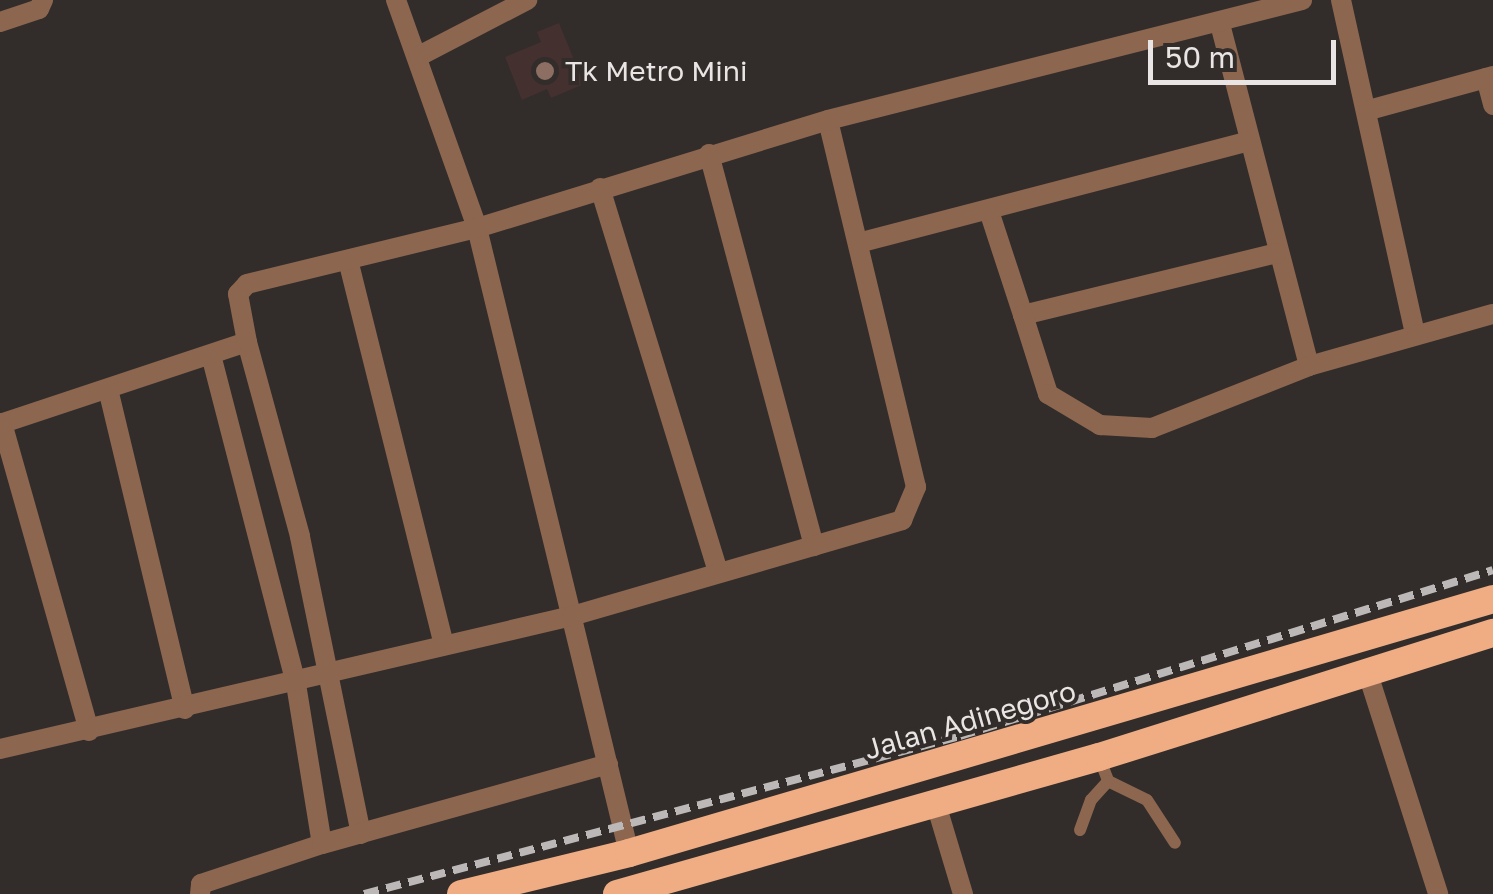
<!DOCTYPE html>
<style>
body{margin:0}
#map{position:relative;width:1493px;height:894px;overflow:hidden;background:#322d2b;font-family:"Golos Text",sans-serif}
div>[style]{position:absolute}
.education>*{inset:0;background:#44302f}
.service>*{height:12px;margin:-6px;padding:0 6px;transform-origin:6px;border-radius:6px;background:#8d664f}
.minor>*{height:20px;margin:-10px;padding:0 10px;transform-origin:10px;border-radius:10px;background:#8d664f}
.trunk>*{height:28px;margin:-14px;padding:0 14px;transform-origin:14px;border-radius:14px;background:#f0ac82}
.rail>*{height:8px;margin-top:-4px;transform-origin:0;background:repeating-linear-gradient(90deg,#bcb8b7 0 15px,transparent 0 23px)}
.dots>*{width:28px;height:28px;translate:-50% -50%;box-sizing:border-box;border:5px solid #322d2b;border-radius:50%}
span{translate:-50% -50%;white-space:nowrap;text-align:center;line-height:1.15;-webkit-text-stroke:8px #322d2b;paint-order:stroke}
.poi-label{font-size:28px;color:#e9e5e4}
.left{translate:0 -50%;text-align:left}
.street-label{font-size:28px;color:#e9e5e4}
.scale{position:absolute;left:1148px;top:40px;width:188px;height:45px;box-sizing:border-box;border:5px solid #e9e5e4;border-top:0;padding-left:12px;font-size:30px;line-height:35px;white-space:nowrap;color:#e9e5e4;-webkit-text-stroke:8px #322d2b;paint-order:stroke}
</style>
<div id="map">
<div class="education">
<div style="clip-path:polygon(559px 23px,584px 84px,551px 98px,547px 89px,522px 100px,505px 57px,541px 42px,537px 32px)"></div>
</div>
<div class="service">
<div style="left:1099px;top:757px;width:26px;rotate:69deg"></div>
<div style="left:1108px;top:781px;width:43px;rotate:26deg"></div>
<div style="left:1147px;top:800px;width:51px;rotate:56.9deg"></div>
<div style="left:1080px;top:830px;width:32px;rotate:-70deg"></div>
<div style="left:1091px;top:800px;width:25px;rotate:-48deg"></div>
</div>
<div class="minor">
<div style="left:396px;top:0;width:242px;rotate:70.4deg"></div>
<div style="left:477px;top:228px;width:643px;rotate:76.33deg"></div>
<div style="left:1341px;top:0;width:343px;rotate:77.5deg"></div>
<div style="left:0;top:22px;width:41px;rotate:-18.4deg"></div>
<div style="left:39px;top:9px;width:10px;rotate:-66deg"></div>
<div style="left:1220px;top:24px;width:353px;rotate:75.4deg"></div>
<div style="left:419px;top:56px;width:122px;rotate:-27.4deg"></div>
<div style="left:1486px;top:78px;width:28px;rotate:75deg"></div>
<div style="left:1369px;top:110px;width:129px;rotate:-15.3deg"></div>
<div style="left:709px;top:154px;width:406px;rotate:75deg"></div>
<div style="left:600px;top:188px;width:402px;rotate:72.9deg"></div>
<div style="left:990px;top:214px;width:106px;rotate:71.9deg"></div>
<div style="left:1023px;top:315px;width:261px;rotate:-13.7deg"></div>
<div style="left:862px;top:242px;width:401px;rotate:-14.6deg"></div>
<div style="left:348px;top:260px;width:397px;rotate:76deg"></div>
<div style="left:1023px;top:315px;width:83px;rotate:72.4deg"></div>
<div style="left:1048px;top:394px;width:61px;rotate:30.8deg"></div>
<div style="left:1100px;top:425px;width:52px;rotate:3.3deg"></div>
<div style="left:1152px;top:428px;width:169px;rotate:-21.5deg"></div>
<div style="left:1309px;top:366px;width:191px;rotate:-15.8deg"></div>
<div style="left:211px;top:355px;width:340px;rotate:75.5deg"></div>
<div style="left:296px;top:684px;width:162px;rotate:80.8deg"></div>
<div style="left:108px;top:389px;width:329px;rotate:76.5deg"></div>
<div style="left:2px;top:423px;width:320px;rotate:74.2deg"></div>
<div style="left:0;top:424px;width:260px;rotate:-18.4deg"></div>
<div style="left:1368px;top:674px;width:231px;rotate:72.3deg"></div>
<div style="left:0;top:749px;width:587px;rotate:-13.09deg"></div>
<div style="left:572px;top:616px;width:344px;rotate:-16.2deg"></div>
<div style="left:902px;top:520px;width:36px;rotate:-67deg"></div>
<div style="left:916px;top:487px;width:377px;rotate:-103.5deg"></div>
<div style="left:936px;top:804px;width:94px;rotate:73.3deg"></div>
<div style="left:361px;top:834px;width:304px;rotate:-101.6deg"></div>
<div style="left:300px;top:536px;width:201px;rotate:-105.3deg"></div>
<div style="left:247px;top:342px;width:49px;rotate:-100.6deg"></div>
<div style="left:238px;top:294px;width:13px;rotate:-48deg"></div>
<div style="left:247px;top:284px;width:237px;rotate:-13.7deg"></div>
<div style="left:477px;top:228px;width:367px;rotate:-17.1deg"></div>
<div style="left:828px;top:120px;width:489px;rotate:-14.2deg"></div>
<div style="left:200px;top:894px;width:10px;rotate:-84deg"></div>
<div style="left:201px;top:884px;width:127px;rotate:-18.3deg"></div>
<div style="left:322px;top:844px;width:297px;rotate:-15.6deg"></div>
</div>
<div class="trunk">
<div style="left:461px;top:894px;width:173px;rotate:-13.7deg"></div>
<div style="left:629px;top:853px;width:901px;rotate:-16.38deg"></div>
<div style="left:617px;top:894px;width:501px;rotate:-15.87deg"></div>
<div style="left:1099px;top:757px;width:413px;rotate:-17.5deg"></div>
</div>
<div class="rail">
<div style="left:364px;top:894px;width:617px;rotate:-14.85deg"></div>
<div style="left:960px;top:736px;width:558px;rotate:-17.3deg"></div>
</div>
<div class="dots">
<div style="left:545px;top:71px;background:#8d6e63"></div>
</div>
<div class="poi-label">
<span class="left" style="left:565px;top:71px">Tk Metro Mini</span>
</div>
<div class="street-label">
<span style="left:970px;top:720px;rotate:-16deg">Jalan Adinegoro</span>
</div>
<div class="scale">50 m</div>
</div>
